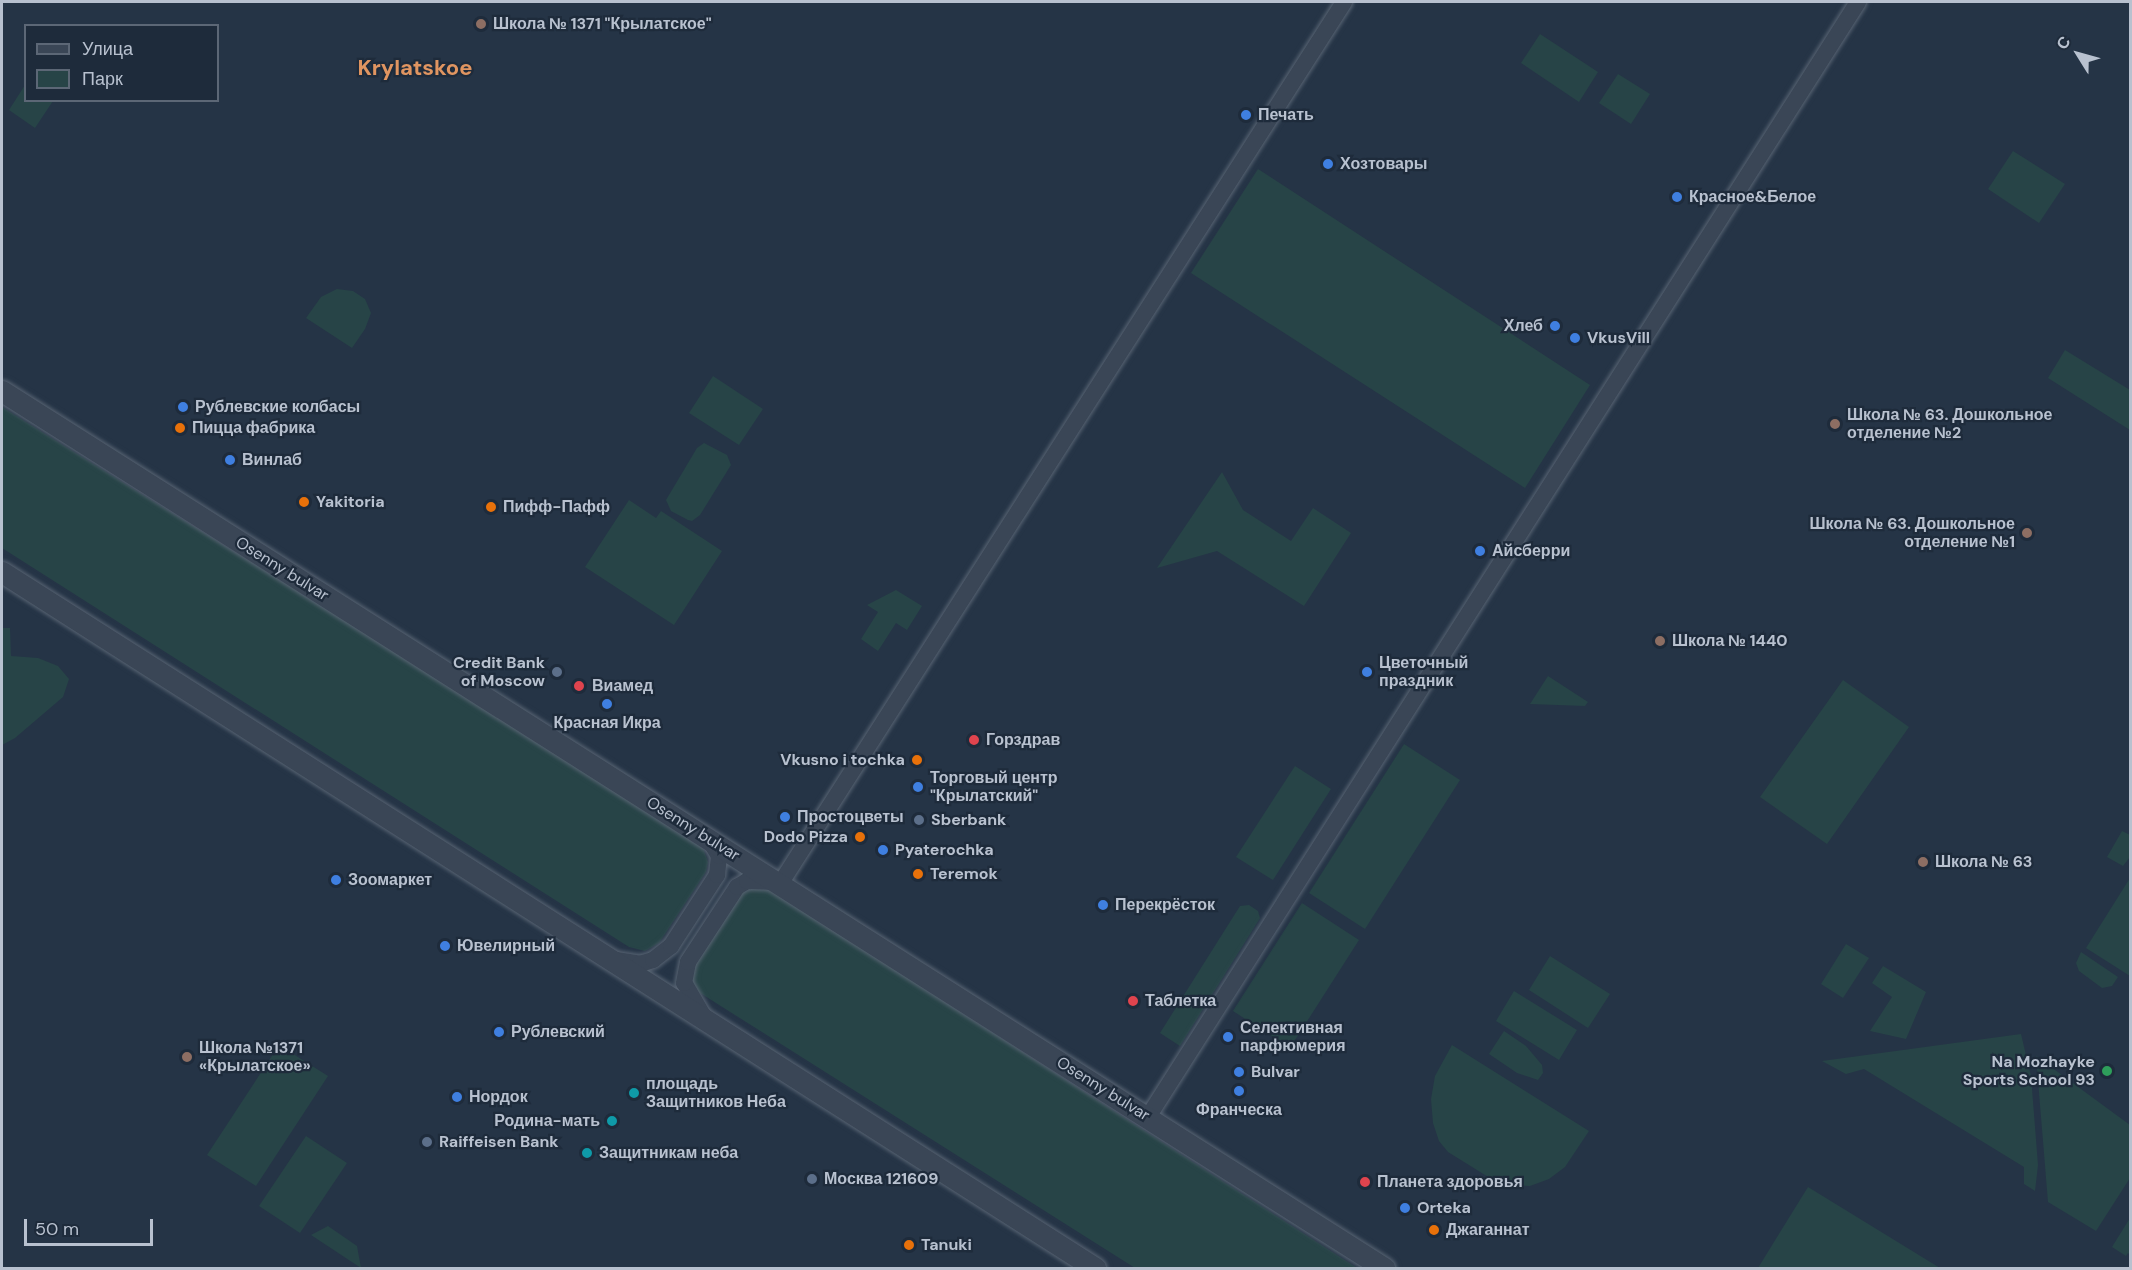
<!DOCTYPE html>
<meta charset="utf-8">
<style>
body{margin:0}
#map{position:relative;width:2132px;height:1270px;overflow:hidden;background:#253446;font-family:"DM Sans",sans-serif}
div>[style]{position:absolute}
.green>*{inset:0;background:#274447}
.roads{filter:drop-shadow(0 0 2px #586473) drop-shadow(0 0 2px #586473)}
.minor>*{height:16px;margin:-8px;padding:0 8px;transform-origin:8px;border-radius:8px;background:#3a4656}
.tertiary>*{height:21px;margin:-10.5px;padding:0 10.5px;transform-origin:10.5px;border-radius:10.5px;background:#3a4656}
.dots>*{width:16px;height:16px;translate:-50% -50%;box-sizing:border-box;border:3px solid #1e2b3b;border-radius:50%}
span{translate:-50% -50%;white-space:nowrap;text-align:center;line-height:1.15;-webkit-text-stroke:4.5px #1e2b3b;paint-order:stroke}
.poi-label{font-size:16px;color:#b8c1cf;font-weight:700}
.left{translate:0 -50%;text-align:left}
.right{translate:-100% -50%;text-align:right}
.street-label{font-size:16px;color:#b8c1cf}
.district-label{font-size:22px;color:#e09561;font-weight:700}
.frame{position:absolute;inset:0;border:3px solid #b8c1cf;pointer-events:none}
.legend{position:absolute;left:24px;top:24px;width:195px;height:78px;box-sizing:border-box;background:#1e2b3b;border:2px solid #5c6776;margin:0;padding:8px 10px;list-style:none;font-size:18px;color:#b8c1cf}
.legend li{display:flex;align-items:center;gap:12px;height:30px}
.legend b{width:30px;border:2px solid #5c6776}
.north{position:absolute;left:2048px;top:24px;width:60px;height:60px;-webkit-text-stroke:4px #1e2b3b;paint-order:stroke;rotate:307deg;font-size:16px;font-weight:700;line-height:24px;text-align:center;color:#b8c1cf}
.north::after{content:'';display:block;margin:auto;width:21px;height:27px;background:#b8c1cf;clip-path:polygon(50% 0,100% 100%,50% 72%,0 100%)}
.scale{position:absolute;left:24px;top:1219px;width:129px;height:27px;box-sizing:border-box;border:3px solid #b8c1cf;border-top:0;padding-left:8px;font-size:18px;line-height:21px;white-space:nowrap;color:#b8c1cf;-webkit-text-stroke:4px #1e2b3b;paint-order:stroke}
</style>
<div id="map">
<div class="green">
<div style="clip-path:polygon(1540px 34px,1598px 72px,1579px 102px,1521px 63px)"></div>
<div style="clip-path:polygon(1618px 74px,1650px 94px,1631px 124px,1599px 103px)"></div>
<div style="clip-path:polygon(25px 85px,26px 100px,53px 101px,35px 128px,9px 110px)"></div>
<div style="clip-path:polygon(2013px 151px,2065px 184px,2039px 223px,1988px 189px)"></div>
<div style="clip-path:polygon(1258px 169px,1590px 385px,1525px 488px,1191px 273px)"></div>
<div style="clip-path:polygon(337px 289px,353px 291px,365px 299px,371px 313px,365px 329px,352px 348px,306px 318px,321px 297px)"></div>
<div style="clip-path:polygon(2065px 350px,2130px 390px,2130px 430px,2048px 378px)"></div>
<div style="clip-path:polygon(713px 376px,763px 409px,739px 445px,689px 413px)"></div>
<div style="clip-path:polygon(2px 407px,379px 642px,703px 848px,708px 862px,706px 872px,659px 943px,645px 951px,629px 947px,2px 548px)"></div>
<div style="clip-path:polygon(704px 443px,727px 455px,731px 465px,700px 515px,692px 521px,688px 520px,671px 511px,666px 500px,697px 448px)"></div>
<div style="clip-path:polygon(1222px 472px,1243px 510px,1291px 541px,1313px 508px,1351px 533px,1304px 606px,1217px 551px,1157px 568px)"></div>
<div style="clip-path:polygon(629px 500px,656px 518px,661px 511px,722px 551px,674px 625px,585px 567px)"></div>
<div style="clip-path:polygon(896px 590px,922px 606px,907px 630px,896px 623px,878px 651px,861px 639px,878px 612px,867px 605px)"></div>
<div style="clip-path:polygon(2px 628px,10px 628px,11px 656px,38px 658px,58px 666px,69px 679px,63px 697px,15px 738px,2px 745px)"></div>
<div style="clip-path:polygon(1548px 676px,1588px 702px,1585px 706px,1530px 704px)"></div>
<div style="clip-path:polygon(1843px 680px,1909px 727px,1827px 844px,1760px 797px)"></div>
<div style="clip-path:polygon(1404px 744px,1460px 780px,1365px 929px,1309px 893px)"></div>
<div style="clip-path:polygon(1295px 766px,1331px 789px,1273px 880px,1236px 857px)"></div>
<div style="clip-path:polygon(2122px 831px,2130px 835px,2130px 857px,2123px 866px,2107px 857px)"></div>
<div style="clip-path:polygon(2130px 878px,2130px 976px,2086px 948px)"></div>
<div style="clip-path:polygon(747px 888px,770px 889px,1357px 1268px,1135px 1268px,697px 991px,692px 984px,694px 967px,736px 899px)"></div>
<div style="clip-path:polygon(1302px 903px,1359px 940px,1290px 1048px,1233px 1011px)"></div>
<div style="clip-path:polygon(1249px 905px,1258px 911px,1260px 918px,1180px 1046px,1160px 1033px,1240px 906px)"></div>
<div style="clip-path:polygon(1846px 944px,1869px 958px,1843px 998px,1821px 984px)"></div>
<div style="clip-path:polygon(2081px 952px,2118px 977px,2112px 986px,2102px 988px,2079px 971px,2076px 963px)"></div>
<div style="clip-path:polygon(1550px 956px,1610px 994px,1588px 1028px,1529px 990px)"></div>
<div style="clip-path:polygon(1883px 966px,1926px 992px,1906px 1039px,1870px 1031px,1892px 997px,1872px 983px)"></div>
<div style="clip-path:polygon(1514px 991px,1577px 1030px,1559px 1060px,1496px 1021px)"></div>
<div style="clip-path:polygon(1504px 1031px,1526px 1046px,1542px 1065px,1543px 1073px,1538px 1080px,1517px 1073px,1489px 1054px)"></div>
<div style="clip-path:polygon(2021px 1034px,2031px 1076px,2038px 1165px,2035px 1191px,2024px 1184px,2024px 1167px,1864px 1069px,1846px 1074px,1822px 1061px)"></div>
<div style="clip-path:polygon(279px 1045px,328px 1076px,256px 1186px,207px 1155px)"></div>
<div style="clip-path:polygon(1452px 1045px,1589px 1131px,1565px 1167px,1549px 1179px,1530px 1186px,1506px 1185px,1485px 1175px,1448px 1152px,1439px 1141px,1433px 1123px,1431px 1099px,1435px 1076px)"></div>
<div style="clip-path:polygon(2036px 1056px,2130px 1125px,2130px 1178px,2096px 1231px,2048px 1202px)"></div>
<div style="clip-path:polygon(306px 1136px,347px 1163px,300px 1233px,259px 1206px)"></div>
<div style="clip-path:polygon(1808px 1187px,1940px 1268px,1758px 1268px)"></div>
<div style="clip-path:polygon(2130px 1218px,2130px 1255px,2128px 1253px,2126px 1256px,2112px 1247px)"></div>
<div style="clip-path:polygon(328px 1226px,357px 1246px,361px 1268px,311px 1235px)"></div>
</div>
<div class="roads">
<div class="minor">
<div style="left:780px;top:884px;width:1047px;rotate:-57.4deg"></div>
<div style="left:616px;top:960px;width:24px;rotate:9deg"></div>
<div style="left:640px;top:964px;width:14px;rotate:-17deg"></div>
<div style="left:653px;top:960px;width:23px;rotate:-38deg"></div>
<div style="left:671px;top:946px;width:85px;rotate:-57.1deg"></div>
<div style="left:717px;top:875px;width:19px;rotate:-84deg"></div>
<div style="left:719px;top:856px;width:17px;rotate:-121deg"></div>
<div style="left:704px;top:1017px;width:39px;rotate:-120deg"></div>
<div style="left:684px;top:983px;width:21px;rotate:-79deg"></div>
<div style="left:688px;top:962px;width:90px;rotate:-56.8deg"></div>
<div style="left:737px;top:887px;width:12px;rotate:-31deg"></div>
<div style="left:747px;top:881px;width:29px;rotate:2deg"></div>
<div style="left:1148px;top:1117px;width:1322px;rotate:-57.51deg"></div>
</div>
<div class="tertiary">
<div style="left:2px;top:391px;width:1637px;rotate:32.4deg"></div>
<div style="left:2px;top:572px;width:1296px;rotate:32.49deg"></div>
</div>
</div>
<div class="dots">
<div style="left:481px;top:24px;background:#8d6e63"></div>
<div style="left:1246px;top:115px;background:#3f7fe0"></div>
<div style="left:1328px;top:164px;background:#3f7fe0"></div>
<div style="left:1677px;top:197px;background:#3f7fe0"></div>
<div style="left:1555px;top:326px;background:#3f7fe0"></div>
<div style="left:1575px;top:338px;background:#3f7fe0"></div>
<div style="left:183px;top:407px;background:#3f7fe0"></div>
<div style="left:1835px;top:424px;background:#8d6e63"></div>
<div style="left:180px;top:428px;background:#e8710a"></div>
<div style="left:230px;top:460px;background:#3f7fe0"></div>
<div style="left:304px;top:502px;background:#e8710a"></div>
<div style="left:491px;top:507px;background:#e8710a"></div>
<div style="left:2027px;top:533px;background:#8d6e63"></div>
<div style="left:1480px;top:551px;background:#3f7fe0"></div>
<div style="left:1660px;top:641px;background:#8d6e63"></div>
<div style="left:557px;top:672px;background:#5c6f8a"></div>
<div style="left:1367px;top:672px;background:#3f7fe0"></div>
<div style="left:579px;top:686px;background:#e0444e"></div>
<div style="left:607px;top:704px;background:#3f7fe0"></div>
<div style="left:974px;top:740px;background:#e0444e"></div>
<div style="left:917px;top:760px;background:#e8710a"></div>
<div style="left:918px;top:787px;background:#3f7fe0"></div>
<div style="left:785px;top:817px;background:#3f7fe0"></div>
<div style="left:919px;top:820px;background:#5c6f8a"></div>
<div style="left:860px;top:837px;background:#e8710a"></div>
<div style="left:883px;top:850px;background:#3f7fe0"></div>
<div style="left:1923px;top:862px;background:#8d6e63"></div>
<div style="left:918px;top:874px;background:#e8710a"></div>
<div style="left:336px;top:880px;background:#3f7fe0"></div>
<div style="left:1103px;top:905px;background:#3f7fe0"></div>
<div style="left:445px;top:946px;background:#3f7fe0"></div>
<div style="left:1133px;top:1001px;background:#e0444e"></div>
<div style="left:499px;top:1032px;background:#3f7fe0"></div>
<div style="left:1228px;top:1037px;background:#3f7fe0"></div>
<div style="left:187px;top:1057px;background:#8d6e63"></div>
<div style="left:2107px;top:1071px;background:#2e9e5b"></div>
<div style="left:1239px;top:1072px;background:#3f7fe0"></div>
<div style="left:1239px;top:1091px;background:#3f7fe0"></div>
<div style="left:634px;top:1093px;background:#0f9aa8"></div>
<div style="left:457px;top:1097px;background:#3f7fe0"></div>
<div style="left:612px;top:1121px;background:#0f9aa8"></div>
<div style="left:427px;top:1142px;background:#5c6f8a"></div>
<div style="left:587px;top:1153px;background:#0f9aa8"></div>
<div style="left:812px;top:1179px;background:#5c6f8a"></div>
<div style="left:1365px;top:1182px;background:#e0444e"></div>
<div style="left:1405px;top:1208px;background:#3f7fe0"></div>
<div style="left:1434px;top:1230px;background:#e8710a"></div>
<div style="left:909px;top:1245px;background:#e8710a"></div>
</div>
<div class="poi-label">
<span class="left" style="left:493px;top:24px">Школа № 1371 "Крылатское"</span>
<span class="left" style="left:1258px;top:115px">Печать</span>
<span class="left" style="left:1340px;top:164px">Хозтовары</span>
<span class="left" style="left:1689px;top:197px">Красное&amp;Белое</span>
<span class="right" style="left:1543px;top:326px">Хлеб</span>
<span class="left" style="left:1587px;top:338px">VkusVill</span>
<span class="left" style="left:195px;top:407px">Рублевские колбасы</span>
<span class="left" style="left:1847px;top:424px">Школа № 63. Дошкольное<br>отделение №2</span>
<span class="left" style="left:192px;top:428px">Пицца фабрика</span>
<span class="left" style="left:242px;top:460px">Винлаб</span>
<span class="left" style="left:316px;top:502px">Yakitoria</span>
<span class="left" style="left:503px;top:507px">Пифф-Пафф</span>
<span class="right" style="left:2015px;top:533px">Школа № 63. Дошкольное<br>отделение №1</span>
<span class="left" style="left:1492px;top:551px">Айсберри</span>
<span class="left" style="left:1672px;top:641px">Школа № 1440</span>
<span class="right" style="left:545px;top:672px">Credit Bank<br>of Moscow</span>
<span class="left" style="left:1379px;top:672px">Цветочный<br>праздник</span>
<span class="left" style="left:592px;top:686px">Виамед</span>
<span style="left:607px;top:723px">Красная Икра</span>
<span class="left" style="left:986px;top:740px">Горздрав</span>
<span class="right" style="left:905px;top:760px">Vkusno i tochka</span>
<span class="left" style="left:930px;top:787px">Торговый центр<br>"Крылатский"</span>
<span class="left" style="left:797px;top:817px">Простоцветы</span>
<span class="left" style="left:931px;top:820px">Sberbank</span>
<span class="right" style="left:848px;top:837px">Dodo Pizza</span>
<span class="left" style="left:895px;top:850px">Pyaterochka</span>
<span class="left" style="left:1935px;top:862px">Школа № 63</span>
<span class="left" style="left:930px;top:874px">Teremok</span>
<span class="left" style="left:348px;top:880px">Зоомаркет</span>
<span class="left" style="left:1115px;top:905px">Перекрёсток</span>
<span class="left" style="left:457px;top:946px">Ювелирный</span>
<span class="left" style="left:1145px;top:1001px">Таблетка</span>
<span class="left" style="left:1240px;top:1037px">Селективная<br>парфюмерия</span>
<span class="left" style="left:511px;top:1032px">Рублевский</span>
<span class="left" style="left:199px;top:1057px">Школа №1371<br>«Крылатское»</span>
<span class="right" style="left:2095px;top:1071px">Na Mozhayke<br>Sports School 93</span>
<span class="left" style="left:1251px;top:1072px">Bulvar</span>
<span class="left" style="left:646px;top:1093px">площадь<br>Защитников Неба</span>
<span class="left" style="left:469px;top:1097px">Нордок</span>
<span style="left:1239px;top:1110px">Франческа</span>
<span class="right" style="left:600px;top:1121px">Родина-мать</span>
<span class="left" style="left:439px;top:1142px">Raiffeisen Bank</span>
<span class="left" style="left:599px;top:1153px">Защитникам неба</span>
<span class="left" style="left:824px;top:1179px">Москва 121609</span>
<span class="left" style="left:1377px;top:1182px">Планета здоровья</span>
<span class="left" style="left:1417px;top:1208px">Orteka</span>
<span class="left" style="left:1446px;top:1230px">Джаганнат</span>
<span class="left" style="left:921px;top:1245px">Tanuki</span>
</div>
<div class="street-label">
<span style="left:282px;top:569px;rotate:32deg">Osenny bulvar</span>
<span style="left:693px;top:829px;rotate:32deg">Osenny bulvar</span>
<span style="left:1103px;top:1089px;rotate:32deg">Osenny bulvar</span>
</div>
<div class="district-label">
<span style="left:415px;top:68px">Krylatskoe</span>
</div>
<div class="frame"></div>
<ul class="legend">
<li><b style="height:8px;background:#3a4656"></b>Улица</li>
<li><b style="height:16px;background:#274447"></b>Парк</li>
</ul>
<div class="north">С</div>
<div class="scale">50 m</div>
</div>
